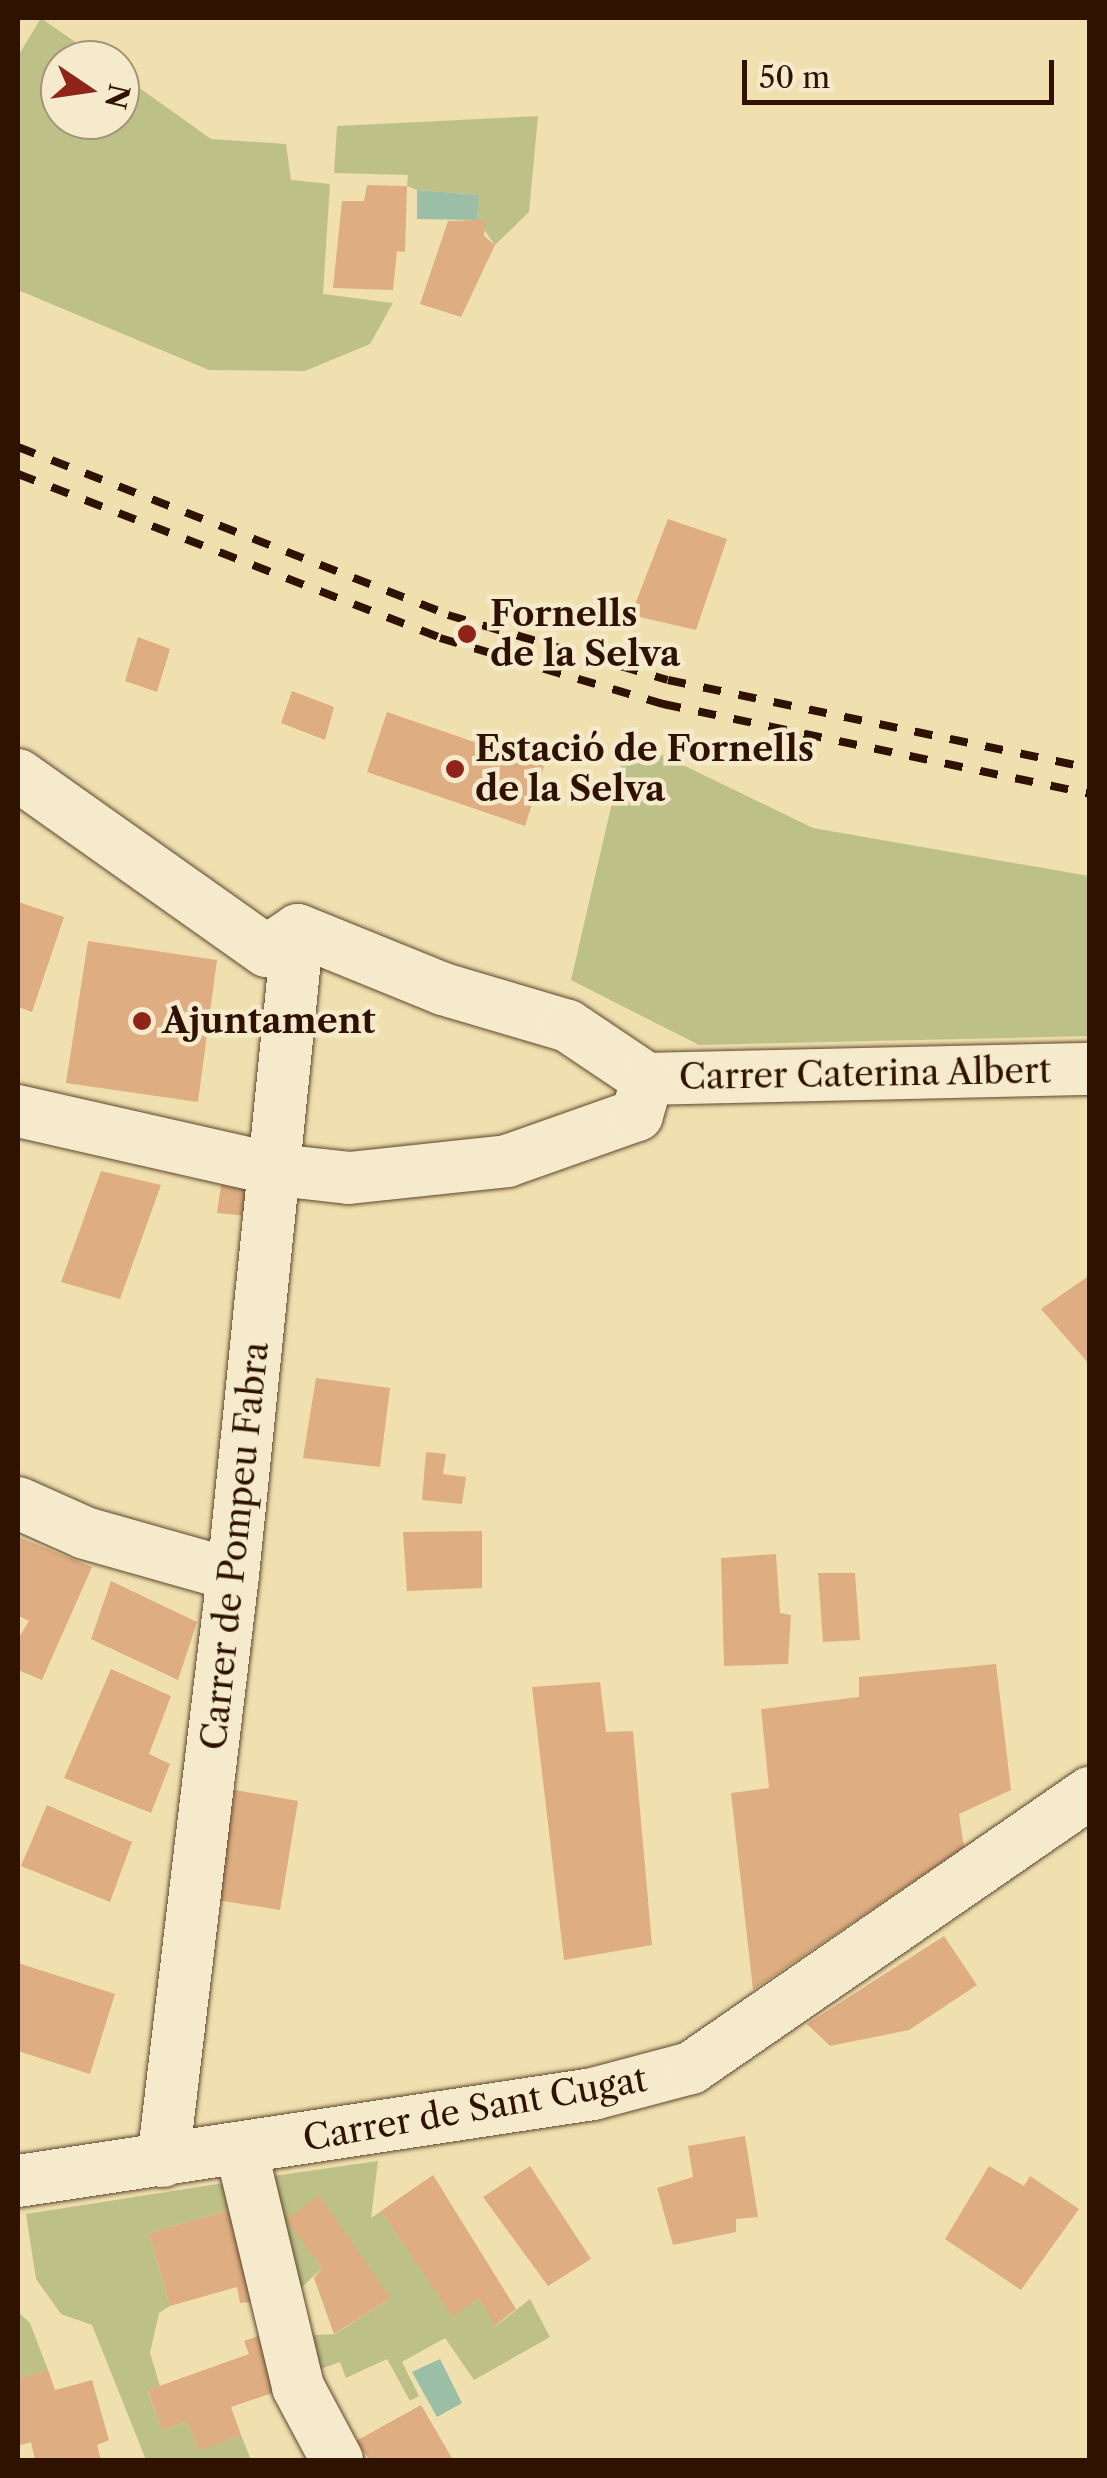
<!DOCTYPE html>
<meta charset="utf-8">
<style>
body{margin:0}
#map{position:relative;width:1107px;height:2478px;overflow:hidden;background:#f0e0b0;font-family:"Libre Caslon Text",serif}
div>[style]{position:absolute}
.green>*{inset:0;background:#bdc188}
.water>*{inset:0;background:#9bbea6}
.building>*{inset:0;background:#dead81}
.roads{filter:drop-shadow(0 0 2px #5f462c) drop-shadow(0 0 2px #5f462c)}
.minor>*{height:52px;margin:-26px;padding:0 26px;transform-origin:26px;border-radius:26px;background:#f5ebcc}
.rail>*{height:8px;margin-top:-4px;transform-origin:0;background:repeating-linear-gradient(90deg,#2f1200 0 18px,transparent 0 36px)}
.dots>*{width:28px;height:28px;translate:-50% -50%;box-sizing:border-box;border:5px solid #f5ebcc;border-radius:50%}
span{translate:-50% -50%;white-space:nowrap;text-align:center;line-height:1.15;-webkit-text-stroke:9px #f5ebcc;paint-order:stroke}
.poi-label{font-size:35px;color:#2f1200;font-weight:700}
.left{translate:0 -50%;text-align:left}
.street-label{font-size:35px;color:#2f1200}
.frame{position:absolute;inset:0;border:20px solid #2f1200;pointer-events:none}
.north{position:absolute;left:40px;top:40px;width:100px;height:100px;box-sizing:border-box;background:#f5ebcc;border:2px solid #a6947a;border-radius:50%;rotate:103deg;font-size:28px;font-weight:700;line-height:40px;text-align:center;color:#2f1200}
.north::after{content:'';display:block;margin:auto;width:35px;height:45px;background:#8f2418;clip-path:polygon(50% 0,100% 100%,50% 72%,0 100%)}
.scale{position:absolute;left:742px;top:60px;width:312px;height:45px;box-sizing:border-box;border:5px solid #2f1200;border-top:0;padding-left:12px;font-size:30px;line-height:35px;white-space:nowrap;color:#2f1200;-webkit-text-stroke:8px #f5ebcc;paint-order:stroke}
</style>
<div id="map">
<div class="green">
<div style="clip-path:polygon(41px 18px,101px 60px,60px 60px,60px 120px,120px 120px,120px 74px,211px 139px,286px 144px,291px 180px,330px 184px,323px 294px,393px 303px,370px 344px,305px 371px,209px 370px,18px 290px,18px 56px)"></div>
<div style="clip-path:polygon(538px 116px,529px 212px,495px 245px,477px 220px,479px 195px,417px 190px,407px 186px,408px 175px,334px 173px,337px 126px)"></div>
<div style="clip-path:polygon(627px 738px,813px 828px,1089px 876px,1089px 1036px,699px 1045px,571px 980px)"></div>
<div style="clip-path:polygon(378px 2161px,371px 2218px,381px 2211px,453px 2316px,479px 2298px,496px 2326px,530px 2299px,550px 2337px,474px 2380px,445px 2338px,402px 2362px,419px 2396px,410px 2401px,387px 2359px,346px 2378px,340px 2362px,312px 2372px,303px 2336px,335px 2334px,391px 2298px,287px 2220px,322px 2268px,292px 2297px,259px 2178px)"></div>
<div style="clip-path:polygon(224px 2183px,230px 2210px,149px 2233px,170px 2306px,159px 2313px,150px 2353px,160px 2386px,148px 2391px,162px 2430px,187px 2421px,199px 2450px,241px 2435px,251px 2460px,146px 2460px,92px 2325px,61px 2314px,36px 2279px,26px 2214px)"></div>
<div style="clip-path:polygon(18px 2312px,30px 2323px,48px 2370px,18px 2378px)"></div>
</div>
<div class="water">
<div style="clip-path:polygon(417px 190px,479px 195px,477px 220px,417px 219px)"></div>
<div style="clip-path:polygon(440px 2359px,462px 2403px,437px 2417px,412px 2372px)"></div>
</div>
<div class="building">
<div style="clip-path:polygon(367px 185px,407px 186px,405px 252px,397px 251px,393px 290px,333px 288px,342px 201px,364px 201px)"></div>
<div style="clip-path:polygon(477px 220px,485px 220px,484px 236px,495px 245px,461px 317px,420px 304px,448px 221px)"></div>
<div style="clip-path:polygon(668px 519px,727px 539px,696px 630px,631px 615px)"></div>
<div style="clip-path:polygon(138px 637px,170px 649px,157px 692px,125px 681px)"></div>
<div style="clip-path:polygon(292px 691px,334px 707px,325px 740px,281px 723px)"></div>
<div style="clip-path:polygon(387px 712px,544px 766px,525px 826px,367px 772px)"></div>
<div style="clip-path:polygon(18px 902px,64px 917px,32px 1012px,18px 1007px)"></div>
<div style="clip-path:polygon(88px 941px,217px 960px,198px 1102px,66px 1083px)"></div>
<div style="clip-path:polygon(101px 1171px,161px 1185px,120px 1299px,61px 1282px)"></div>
<div style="clip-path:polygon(221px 1185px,250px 1190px,247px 1216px,217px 1213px)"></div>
<div style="clip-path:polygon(1090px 1275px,1090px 1365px,1041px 1309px)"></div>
<div style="clip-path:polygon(316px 1378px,390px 1388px,380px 1467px,303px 1458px)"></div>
<div style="clip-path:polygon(426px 1452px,446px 1454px,443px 1474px,466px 1477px,462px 1504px,422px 1500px)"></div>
<div style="clip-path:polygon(482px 1531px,482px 1588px,407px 1591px,403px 1532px)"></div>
<div style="clip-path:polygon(18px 1537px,92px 1567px,42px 1680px,18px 1670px,18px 1639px,29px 1621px,18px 1616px)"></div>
<div style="clip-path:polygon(776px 1554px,780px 1613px,791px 1615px,788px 1664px,724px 1666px,721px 1558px)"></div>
<div style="clip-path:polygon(818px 1573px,855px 1573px,860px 1640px,823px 1642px)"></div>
<div style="clip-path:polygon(111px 1581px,197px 1622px,178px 1680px,91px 1639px)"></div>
<div style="clip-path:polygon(996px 1664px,1011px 1790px,959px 1814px,964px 1847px,753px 1990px,731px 1793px,769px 1788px,761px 1709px,859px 1697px,859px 1677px)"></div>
<div style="clip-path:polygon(111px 1669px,171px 1696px,149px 1754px,170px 1764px,151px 1813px,64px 1778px)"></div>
<div style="clip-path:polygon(600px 1682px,606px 1732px,633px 1731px,652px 1945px,564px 1960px,532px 1687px)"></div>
<div style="clip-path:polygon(235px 1790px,298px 1801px,280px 1910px,217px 1900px)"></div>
<div style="clip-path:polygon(47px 1805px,132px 1842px,110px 1902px,21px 1866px)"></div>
<div style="clip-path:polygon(944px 1936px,977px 1985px,909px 2030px,830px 2046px,807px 2024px)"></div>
<div style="clip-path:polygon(18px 1963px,115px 1994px,90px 2074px,18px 2051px)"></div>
<div style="clip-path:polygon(745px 2136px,758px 2217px,736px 2219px,736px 2232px,673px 2245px,657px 2188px,693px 2177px,688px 2146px)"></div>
<div style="clip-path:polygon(530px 2166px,591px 2259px,548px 2286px,483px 2197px)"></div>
<div style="clip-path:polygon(989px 2166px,1024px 2186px,1030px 2176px,1079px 2209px,1021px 2290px,945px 2239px)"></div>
<div style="clip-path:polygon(433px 2175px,516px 2309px,495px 2326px,479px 2298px,453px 2317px,381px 2211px)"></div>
<div style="clip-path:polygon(319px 2195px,391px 2298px,334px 2334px,314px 2278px,322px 2268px,286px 2220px)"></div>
<div style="clip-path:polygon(230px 2210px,252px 2302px,240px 2303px,237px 2287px,170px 2306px,149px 2233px)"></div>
<div style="clip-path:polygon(258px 2336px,275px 2392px,231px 2407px,241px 2435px,199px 2451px,187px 2421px,162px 2430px,148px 2390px,249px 2354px,244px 2341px)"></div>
<div style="clip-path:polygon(48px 2370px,55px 2390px,92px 2380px,109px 2440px,97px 2445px,101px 2460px,35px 2460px,31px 2442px,18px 2446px,18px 2378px)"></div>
<div style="clip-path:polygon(421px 2405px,453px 2460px,370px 2460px,356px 2441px)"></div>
</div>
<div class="roads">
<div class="minor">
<div style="left:18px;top:775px;width:305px;rotate:35.3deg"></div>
<div style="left:267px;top:951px;width:37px;rotate:-34deg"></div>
<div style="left:298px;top:930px;width:157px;rotate:22.1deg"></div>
<div style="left:443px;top:989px;width:130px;rotate:16.5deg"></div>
<div style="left:568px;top:1026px;width:95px;rotate:33.9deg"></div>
<div style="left:647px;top:1079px;width:443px;rotate:-1.3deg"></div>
<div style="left:18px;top:1111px;width:266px;rotate:12.8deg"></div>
<div style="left:277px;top:1170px;width:72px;rotate:6.3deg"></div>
<div style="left:349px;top:1178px;width:159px;rotate:-6.1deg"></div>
<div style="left:507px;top:1161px;width:138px;rotate:-19.5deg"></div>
<div style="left:637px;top:1115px;width:37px;rotate:-74deg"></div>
<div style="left:18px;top:1503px;width:73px;rotate:24.1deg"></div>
<div style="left:85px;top:1533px;width:154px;rotate:15.8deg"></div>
<div style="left:241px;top:2149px;width:245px;rotate:76.5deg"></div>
<div style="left:298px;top:2387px;width:83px;rotate:61.9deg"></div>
<div style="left:163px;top:2161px;width:590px;rotate:-83.19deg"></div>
<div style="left:233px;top:1575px;width:648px;rotate:-84.25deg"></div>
<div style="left:18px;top:2181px;width:582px;rotate:-8.6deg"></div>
<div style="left:593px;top:2094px;width:101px;rotate:-14.9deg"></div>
<div style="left:691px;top:2068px;width:485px;rotate:-34.6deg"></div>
</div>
</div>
<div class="rail">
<div style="left:18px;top:447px;width:462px;rotate:21.3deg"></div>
<div style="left:448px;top:615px;width:229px;rotate:16.5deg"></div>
<div style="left:668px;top:680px;width:431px;rotate:11.8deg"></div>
<div style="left:18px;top:474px;width:453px;rotate:21.2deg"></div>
<div style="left:440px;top:638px;width:233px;rotate:16.5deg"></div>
<div style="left:663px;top:704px;width:436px;rotate:11.9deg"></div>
</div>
<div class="dots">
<div style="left:467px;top:634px;background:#8f2418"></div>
<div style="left:455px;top:769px;background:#8f2418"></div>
<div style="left:142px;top:1021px;background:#8f2418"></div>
</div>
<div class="poi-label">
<span class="left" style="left:490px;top:634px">Fornells<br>de la Selva</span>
<span class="left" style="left:475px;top:769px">Estació de Fornells<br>de la Selva</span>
<span class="left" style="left:162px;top:1021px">Ajuntament</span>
</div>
<div class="street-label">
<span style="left:865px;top:1074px;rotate:-1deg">Carrer Caterina Albert</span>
<span style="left:235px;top:1546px;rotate:-84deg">Carrer de Pompeu Fabra</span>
<span style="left:475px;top:2109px;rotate:-10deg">Carrer de Sant Cugat</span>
</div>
<div class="frame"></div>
<div class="north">N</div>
<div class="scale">50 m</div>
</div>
